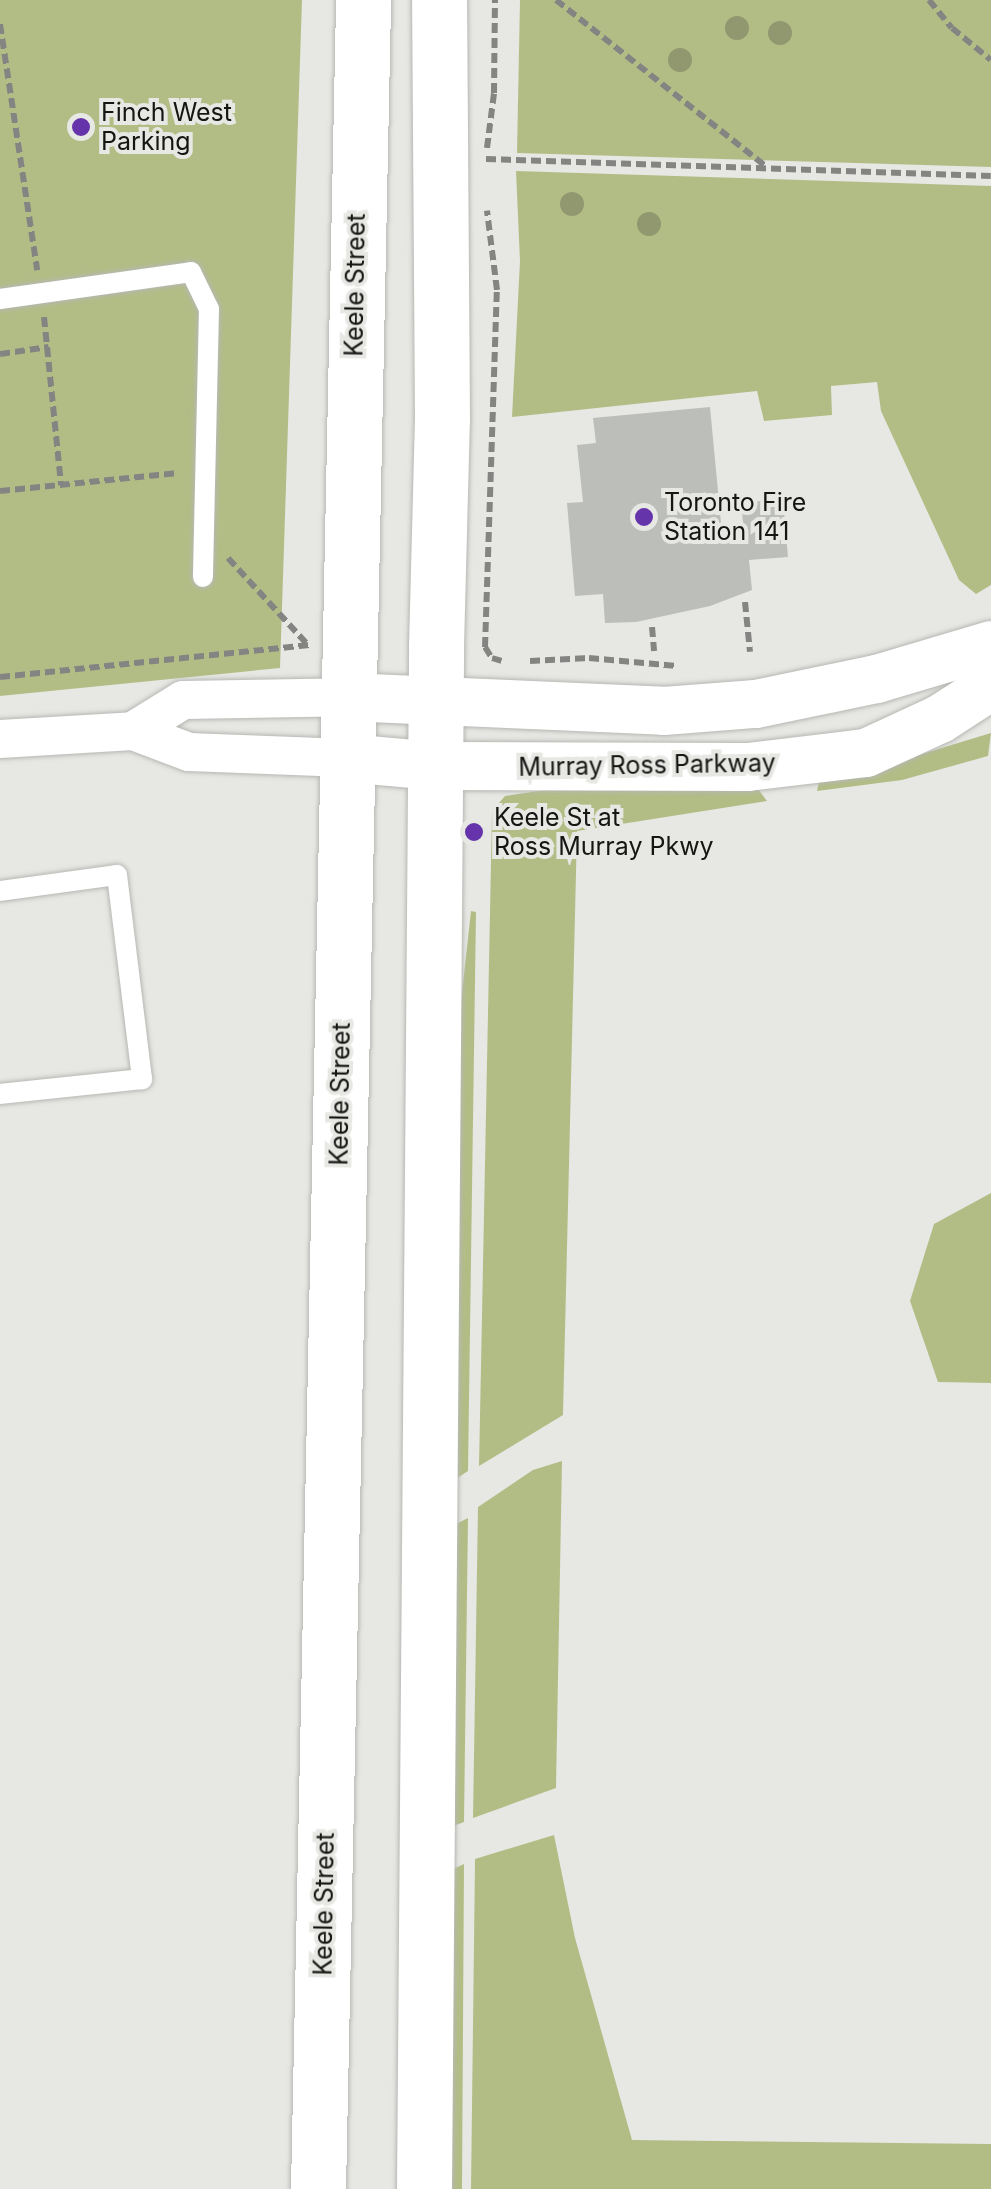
<!DOCTYPE html>
<style>
body{margin:0}
#map{position:relative;width:991px;height:2189px;overflow:hidden;background:#e7e8e4;font-family:Inter,sans-serif}
div>[style]{position:absolute}
.green>*{inset:0;background:#b2bd86}
.building>*{inset:0;background:#bcbeb9}
.path>*{height:6px;margin-top:-3px;transform-origin:0;background:repeating-linear-gradient(90deg,#848582 0 10px,transparent 0 15px)}
.roads{filter:drop-shadow(0 0 2px #b6b7b3) drop-shadow(0 0 2px #b6b7b3)}
.service>*{height:20px;margin:-10px;padding:0 10px;transform-origin:10px;border-radius:10px;background:#fff}
.minor>*{height:38px;margin:-19px;padding:0 19px;transform-origin:19px;border-radius:19px;background:#fff}
.tertiary>*{height:48px;margin:-24px;padding:0 24px;transform-origin:24px;border-radius:24px;background:#fff}
.secondary>*{height:55px;margin:-27.5px;padding:0 27.5px;transform-origin:27.5px;border-radius:27.5px;background:#fff}
.trees>*{width:24px;height:24px;margin:-12px;border-radius:50%;background:#91976f}
.dots>*{width:28px;height:28px;translate:-50% -50%;box-sizing:border-box;border:5px solid #e7e8e4;border-radius:50%}
span{translate:-50% -50%;white-space:nowrap;text-align:center;line-height:1.15;-webkit-text-stroke:8px #e7e8e4;paint-order:stroke}
.poi-label{font-size:25px;color:#151514}
.left{translate:0 -50%;text-align:left}
.street-label{font-size:25px;color:#151514}
</style>
<div id="map">
<div class="green">
<div style="clip-path:polygon(0 0,302px 0,280px 668px,0 696px)"></div>
<div style="clip-path:polygon(520px 0,991px 0,991px 167px,517px 153px)"></div>
<div style="clip-path:polygon(516px 171px,991px 186px,991px 585px,976px 594px,959px 580px,881px 411px,877px 382px,831px 386px,832px 415px,764px 421px,757px 391px,512px 417px,520px 261px)"></div>
<div style="clip-path:polygon(991px 733px,988px 756px,902px 780px,817px 791px,820px 777px,879px 767px)"></div>
<div style="clip-path:polygon(758px 789px,767px 801px,577px 831px,563px 1415px,479px 1466px,492px 811px,505px 796px,545px 790px)"></div>
<div style="clip-path:polygon(471px 911px,476px 912px,468px 1471px,448px 1484px,456px 1047px)"></div>
<div style="clip-path:polygon(991px 1193px,991px 1383px,938px 1382px,910px 1301px,934px 1224px)"></div>
<div style="clip-path:polygon(562px 1461px,556px 1788px,473px 1818px,478px 1507px,533px 1470px)"></div>
<div style="clip-path:polygon(468px 1518px,464px 1822px,442px 1830px,448px 1528px)"></div>
<div style="clip-path:polygon(554px 1835px,575px 1938px,632px 2140px,991px 2144px,991px 2189px,471px 2189px,475px 1859px)"></div>
<div style="clip-path:polygon(464px 1864px,462px 2189px,443px 2189px,451px 1870px)"></div>
</div>
<div class="building">
<div style="clip-path:polygon(710px 407px,722px 533px,744px 531px,741px 503px,783px 499px,788px 557px,749px 560px,752px 590px,710px 606px,636px 622px,605px 623px,603px 594px,575px 596px,567px 503px,583px 502px,577px 445px,596px 443px,593px 418px)"></div>
</div>
<div class="path">
<div style="left:556px;top:0;width:269px;rotate:38.4deg"></div>
<div style="left:929px;top:0;width:36px;rotate:51deg"></div>
<div style="left:952px;top:28px;width:50px;rotate:39.4deg"></div>
<div style="left:0;top:24px;width:249px;rotate:81.4deg"></div>
<div style="left:487px;top:148px;width:55px;rotate:-82.7deg"></div>
<div style="left:494px;top:93px;width:93px;rotate:-89.4deg"></div>
<div style="left:486px;top:159px;width:505px;rotate:1.93deg"></div>
<div style="left:44px;top:317px;width:169px;rotate:84.2deg"></div>
<div style="left:0;top:354px;width:49px;rotate:-8.3deg"></div>
<div style="left:0;top:491px;width:179px;rotate:-5.8deg"></div>
<div style="left:228px;top:558px;width:117px;rotate:47.4deg"></div>
<div style="left:745px;top:602px;width:50px;rotate:84.3deg"></div>
<div style="left:652px;top:627px;width:24px;rotate:85deg"></div>
<div style="left:485px;top:647px;width:357px;rotate:-88.1deg"></div>
<div style="left:497px;top:290px;width:80px;rotate:-97.2deg"></div>
<div style="left:485px;top:647px;width:13px;rotate:58deg"></div>
<div style="left:492px;top:658px;width:10px;rotate:17deg"></div>
<div style="left:530px;top:661px;width:59px;rotate:-2.9deg"></div>
<div style="left:589px;top:658px;width:88px;rotate:5.2deg"></div>
<div style="left:0;top:677px;width:311px;rotate:-5.9deg"></div>
</div>
<div class="roads">
<div class="service">
<div style="left:0;top:299px;width:193px;rotate:-8deg"></div>
<div style="left:191px;top:272px;width:41px;rotate:64.1deg"></div>
<div style="left:209px;top:309px;width:268px;rotate:91.3deg"></div>
<div style="left:0;top:891px;width:118px;rotate:-7.8deg"></div>
<div style="left:117px;top:875px;width:206px;rotate:83deg"></div>
<div style="left:142px;top:1079px;width:143px;rotate:174deg"></div>
</div>
<div class="minor">
<div style="left:133px;top:731px;width:59px;rotate:-31.8deg"></div>
<div style="left:183px;top:700px;width:164px;rotate:-1deg"></div>
<div style="left:0;top:739px;width:133px;rotate:-3.4deg"></div>
<div style="left:133px;top:731px;width:60px;rotate:20.6deg"></div>
<div style="left:189px;top:752px;width:157px;rotate:2.2deg"></div>
</div>
<div class="tertiary">
<div style="left:347px;top:697px;width:317px;rotate:2.5deg"></div>
<div style="left:664px;top:711px;width:92px;rotate:-4.4deg"></div>
<div style="left:756px;top:704px;width:124px;rotate:-11.7deg"></div>
<div style="left:877px;top:679px;width:119px;rotate:-16.6deg"></div>
<div style="left:346px;top:758px;width:90px;rotate:5.1deg"></div>
<div style="left:436px;top:766px;width:312px;rotate:0.2deg"></div>
<div style="left:748px;top:767px;width:119px;rotate:-6.8deg"></div>
<div style="left:866px;top:753px;width:81px;rotate:-24.7deg"></div>
<div style="left:940px;top:719px;width:61px;rotate:-32.9deg"></div>
</div>
<div class="secondary">
<div style="left:318px;top:2189px;width:2189px;rotate:-88.82deg"></div>
<div style="left:424px;top:2189px;width:1543px;rotate:-89.55deg"></div>
<div style="left:436px;top:646px;width:227px;rotate:-88.5deg"></div>
<div style="left:442px;top:419px;width:419px;rotate:-90.4deg"></div>
</div>
</div>
<div class="trees">
<div style="left:737px;top:28px"></div>
<div style="left:780px;top:33px"></div>
<div style="left:680px;top:60px"></div>
<div style="left:572px;top:204px"></div>
<div style="left:649px;top:224px"></div>
</div>
<div class="dots">
<div style="left:81px;top:127px;background:#6534ab"></div>
<div style="left:644px;top:517px;background:#6534ab"></div>
<div style="left:474px;top:832px;background:#6534ab"></div>
</div>
<div class="poi-label">
<span class="left" style="left:101px;top:127px">Finch West<br>Parking</span>
<span class="left" style="left:664px;top:517px">Toronto Fire<br>Station 141</span>
<span class="left" style="left:494px;top:832px">Keele St at<br>Ross Murray Pkwy</span>
</div>
<div class="street-label">
<span style="left:355px;top:285px;rotate:-89deg">Keele Street</span>
<span style="left:647px;top:765px;rotate:-1deg">Murray Ross Parkway</span>
<span style="left:340px;top:1094px;rotate:-89deg">Keele Street</span>
<span style="left:324px;top:1904px;rotate:-89deg">Keele Street</span>
</div>
</div>
